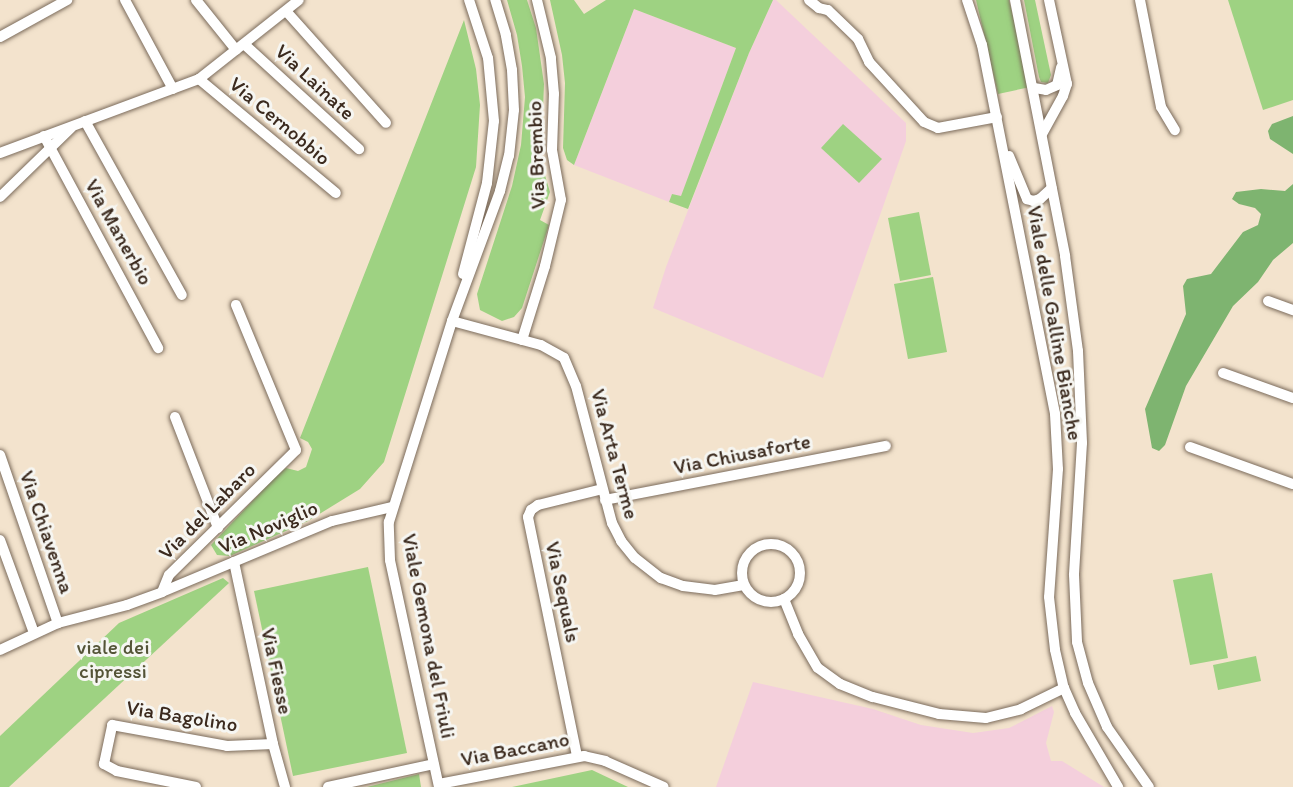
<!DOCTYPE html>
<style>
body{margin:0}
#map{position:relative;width:1293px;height:787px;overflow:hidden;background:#f3e3cd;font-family:Itim,sans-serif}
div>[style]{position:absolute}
.built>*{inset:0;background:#f4cfdc}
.green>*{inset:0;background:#9ed282}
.forest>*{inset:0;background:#7eb470}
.roads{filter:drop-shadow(0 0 2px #7b6b5b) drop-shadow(0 0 2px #7b6b5b)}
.minor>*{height:10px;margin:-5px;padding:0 5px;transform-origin:5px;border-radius:5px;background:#fff}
.minor>.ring{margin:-5px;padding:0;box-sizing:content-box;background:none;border:10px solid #fff;border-radius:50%}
span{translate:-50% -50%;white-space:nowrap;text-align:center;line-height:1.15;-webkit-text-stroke:6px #f6f6f2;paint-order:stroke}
.street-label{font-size:21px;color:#3b2a1e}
.park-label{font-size:21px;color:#545437}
</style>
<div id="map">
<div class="built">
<div style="clip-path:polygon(773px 0,776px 0,906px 123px,906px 141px,823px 378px,653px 308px,666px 267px,749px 53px)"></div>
<div style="clip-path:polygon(634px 9px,736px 48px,681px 197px,672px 194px,669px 202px,574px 165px)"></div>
<div style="clip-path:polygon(753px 682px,873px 709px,921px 725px,973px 733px,1009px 728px,1052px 706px,1054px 712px,1046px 743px,1051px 761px,1062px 761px,1104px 787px,716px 787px)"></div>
</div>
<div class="green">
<div style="clip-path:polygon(507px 0,527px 0,536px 28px,544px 84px,541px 162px,550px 192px,540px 220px,549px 225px,522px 308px,514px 317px,502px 321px,480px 310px,477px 294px,512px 186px,521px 145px,525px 97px,522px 66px,517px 35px)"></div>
<div style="clip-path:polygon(550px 0,574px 0,584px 14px,606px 0,773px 0,749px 53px,688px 209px,669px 202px,672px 194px,681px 196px,736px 48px,634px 9px,574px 165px,567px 160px,563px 148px,565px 83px,562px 55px)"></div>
<div style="clip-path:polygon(976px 0,1009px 0,1030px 87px,998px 94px)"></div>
<div style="clip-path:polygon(1024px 0,1035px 0,1051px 75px,1048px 83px,1041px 82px,1039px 77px)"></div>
<div style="clip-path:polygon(1228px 0,1293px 0,1293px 100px,1263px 110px)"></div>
<div style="clip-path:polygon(464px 20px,476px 69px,480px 105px,476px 167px,384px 462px,360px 489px,308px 521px,230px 556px,217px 555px,211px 545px,277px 475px,286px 468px,298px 471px,306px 467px,312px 449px,308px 442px,300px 438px)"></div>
<div style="clip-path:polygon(843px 124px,882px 159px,859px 183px,821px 148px)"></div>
<div style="clip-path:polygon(919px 212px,931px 275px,900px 281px,888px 218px)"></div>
<div style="clip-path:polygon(933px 277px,947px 352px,908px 359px,894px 284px)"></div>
<div style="clip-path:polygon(368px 567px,407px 753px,293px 776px,254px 591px)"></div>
<div style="clip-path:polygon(1212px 573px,1228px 658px,1190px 665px,1173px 580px)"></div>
<div style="clip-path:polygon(223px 578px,229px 583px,9px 787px,0 787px,0 736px,119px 623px)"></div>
<div style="clip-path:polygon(1256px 656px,1261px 681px,1218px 690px,1213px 665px)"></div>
<div style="clip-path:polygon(592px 770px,628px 787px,512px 787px)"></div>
<div style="clip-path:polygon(419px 774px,421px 787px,367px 787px)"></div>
</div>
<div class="forest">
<div style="clip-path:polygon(1293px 116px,1293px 154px,1270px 139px,1268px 131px,1272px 124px)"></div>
<div style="clip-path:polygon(1293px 184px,1293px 243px,1273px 260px,1258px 282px,1233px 306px,1186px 386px,1165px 445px,1159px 451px,1152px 448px,1145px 409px,1186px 314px,1183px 286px,1187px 279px,1211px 274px,1243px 232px,1258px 225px,1261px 214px,1255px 208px,1239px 204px,1232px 199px,1236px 192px,1261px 189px,1285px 191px)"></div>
</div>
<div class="roads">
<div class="minor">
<div style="left:125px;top:0;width:101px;rotate:61.7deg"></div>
<div style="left:196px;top:0;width:64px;rotate:51.3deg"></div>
<div style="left:809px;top:0;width:13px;rotate:39deg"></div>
<div style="left:819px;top:8px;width:9px;rotate:13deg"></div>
<div style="left:828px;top:10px;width:42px;rotate:44deg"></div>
<div style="left:858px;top:39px;width:25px;rotate:64deg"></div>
<div style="left:869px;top:62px;width:81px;rotate:47.5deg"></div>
<div style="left:924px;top:122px;width:15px;rotate:23deg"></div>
<div style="left:938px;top:128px;width:60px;rotate:-10.6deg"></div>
<div style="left:967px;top:0;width:47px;rotate:71.6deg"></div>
<div style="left:982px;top:45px;width:376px;rotate:78.8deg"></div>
<div style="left:1055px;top:414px;width:55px;rotate:86.9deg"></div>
<div style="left:1058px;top:469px;width:128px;rotate:94deg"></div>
<div style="left:1049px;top:597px;width:53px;rotate:83.5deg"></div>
<div style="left:1055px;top:650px;width:39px;rotate:77deg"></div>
<div style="left:1064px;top:688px;width:27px;rotate:66deg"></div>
<div style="left:1075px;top:713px;width:86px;rotate:59.8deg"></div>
<div style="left:1015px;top:0;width:261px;rotate:78.9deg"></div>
<div style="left:1065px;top:256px;width:96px;rotate:82.2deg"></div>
<div style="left:1078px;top:351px;width:92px;rotate:87.5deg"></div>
<div style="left:1082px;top:443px;width:132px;rotate:93.5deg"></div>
<div style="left:1074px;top:575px;width:67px;rotate:87.4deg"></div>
<div style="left:1077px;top:642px;width:42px;rotate:75deg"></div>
<div style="left:1088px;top:683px;width:48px;rotate:66.6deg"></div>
<div style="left:1107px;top:727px;width:73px;rotate:55deg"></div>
<div style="left:1140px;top:0;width:109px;rotate:78.9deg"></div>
<div style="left:1161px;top:107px;width:27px;rotate:59deg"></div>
<div style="left:286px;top:11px;width:150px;rotate:48.2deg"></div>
<div style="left:0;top:37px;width:77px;rotate:-28.9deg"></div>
<div style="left:244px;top:44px;width:156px;rotate:42.4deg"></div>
<div style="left:199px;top:79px;width:178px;rotate:39.8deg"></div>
<div style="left:1034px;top:88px;width:12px;rotate:9deg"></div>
<div style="left:1046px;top:90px;width:12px;rotate:-24deg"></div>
<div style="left:1057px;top:85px;width:18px;rotate:-77deg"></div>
<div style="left:85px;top:121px;width:199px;rotate:60.9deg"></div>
<div style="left:1042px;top:134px;width:43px;rotate:-61.1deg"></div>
<div style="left:1063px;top:96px;width:13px;rotate:-72deg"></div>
<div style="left:1067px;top:84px;width:86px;rotate:-102.1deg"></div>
<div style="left:44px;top:136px;width:241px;rotate:61.7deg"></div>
<div style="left:0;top:153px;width:212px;rotate:-20.4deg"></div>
<div style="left:199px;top:79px;width:127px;rotate:-38.3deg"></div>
<div style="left:1009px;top:156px;width:47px;rotate:67.3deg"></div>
<div style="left:1027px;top:199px;width:6px;rotate:18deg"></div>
<div style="left:1033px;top:201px;width:7px;rotate:-16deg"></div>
<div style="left:1040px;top:199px;width:16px;rotate:-43deg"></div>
<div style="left:0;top:197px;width:99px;rotate:-44.2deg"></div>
<div style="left:463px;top:274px;width:94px;rotate:-75.2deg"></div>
<div style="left:487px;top:183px;width:62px;rotate:-83.6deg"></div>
<div style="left:494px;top:121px;width:63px;rotate:-95.4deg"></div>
<div style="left:488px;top:58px;width:61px;rotate:-108.1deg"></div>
<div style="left:1268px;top:301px;width:27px;rotate:20deg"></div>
<div style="left:452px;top:321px;width:92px;rotate:15.1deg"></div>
<div style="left:541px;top:345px;width:26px;rotate:29deg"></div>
<div style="left:564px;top:358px;width:30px;rotate:67deg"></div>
<div style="left:576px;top:386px;width:142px;rotate:75.3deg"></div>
<div style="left:612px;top:523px;width:20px;rotate:63deg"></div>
<div style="left:621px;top:541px;width:22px;rotate:51deg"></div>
<div style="left:635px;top:558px;width:33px;rotate:38deg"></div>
<div style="left:661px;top:578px;width:23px;rotate:20deg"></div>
<div style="left:683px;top:586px;width:32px;rotate:7deg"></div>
<div style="left:715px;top:590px;width:29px;rotate:-10deg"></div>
<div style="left:522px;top:340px;width:77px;rotate:-72.7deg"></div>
<div style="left:545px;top:266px;width:68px;rotate:-76.4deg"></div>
<div style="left:561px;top:200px;width:51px;rotate:-100.2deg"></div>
<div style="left:552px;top:150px;width:56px;rotate:-88deg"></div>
<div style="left:554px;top:94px;width:36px;rotate:-95deg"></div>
<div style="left:551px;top:58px;width:60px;rotate:-103.6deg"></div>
<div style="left:1223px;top:373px;width:74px;rotate:19.7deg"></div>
<div style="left:175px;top:417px;width:119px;rotate:68.8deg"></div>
<div style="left:1190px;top:447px;width:109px;rotate:19.8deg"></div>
<div style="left:0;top:455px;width:178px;rotate:71deg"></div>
<div style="left:605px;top:500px;width:286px;rotate:-10.9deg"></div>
<div style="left:0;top:540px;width:99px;rotate:69.9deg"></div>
<div class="ring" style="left:742px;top:544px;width:48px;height:48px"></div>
<div style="left:234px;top:562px;width:186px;rotate:77.9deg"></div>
<div style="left:273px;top:744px;width:45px;rotate:74.4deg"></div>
<div style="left:162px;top:592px;width:18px;rotate:-68deg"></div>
<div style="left:169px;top:575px;width:178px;rotate:-44.5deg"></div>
<div style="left:296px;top:450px;width:157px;rotate:-112.5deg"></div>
<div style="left:784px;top:599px;width:38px;rotate:68deg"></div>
<div style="left:798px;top:634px;width:39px;rotate:60deg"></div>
<div style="left:818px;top:668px;width:27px;rotate:36deg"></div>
<div style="left:840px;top:684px;width:35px;rotate:22deg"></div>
<div style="left:873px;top:697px;width:68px;rotate:14.4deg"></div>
<div style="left:939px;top:714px;width:47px;rotate:4.9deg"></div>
<div style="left:986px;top:718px;width:36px;rotate:-14deg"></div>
<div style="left:1021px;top:709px;width:48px;rotate:-26deg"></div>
<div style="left:0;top:650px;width:64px;rotate:-25deg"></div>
<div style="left:58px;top:623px;width:71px;rotate:-14.6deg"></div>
<div style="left:127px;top:605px;width:37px;rotate:-20deg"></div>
<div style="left:162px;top:592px;width:184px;rotate:-22.7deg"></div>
<div style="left:332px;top:521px;width:62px;rotate:-13.1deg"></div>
<div style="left:577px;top:756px;width:244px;rotate:-101.6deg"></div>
<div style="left:528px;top:517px;width:8px;rotate:-67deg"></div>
<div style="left:531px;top:510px;width:9px;rotate:-36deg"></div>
<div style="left:538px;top:505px;width:66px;rotate:-14deg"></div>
<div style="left:439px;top:784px;width:148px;rotate:-10.9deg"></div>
<div style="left:584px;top:756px;width:22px;rotate:13deg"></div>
<div style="left:605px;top:761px;width:64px;rotate:23.8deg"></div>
<div style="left:196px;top:787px;width:81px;rotate:-168.6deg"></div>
<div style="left:117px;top:771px;width:15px;rotate:-152deg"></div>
<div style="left:104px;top:764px;width:40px;rotate:-78deg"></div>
<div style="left:112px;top:725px;width:117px;rotate:10.3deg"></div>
<div style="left:227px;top:746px;width:46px;rotate:-2.5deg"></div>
<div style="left:328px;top:787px;width:108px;rotate:-12.2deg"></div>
<div style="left:439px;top:787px;width:232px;rotate:-102.2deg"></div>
<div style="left:390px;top:560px;width:38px;rotate:-92deg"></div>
<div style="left:389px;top:522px;width:211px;rotate:-72.6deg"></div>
<div style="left:452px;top:321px;width:139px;rotate:-69.7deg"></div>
<div style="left:500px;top:191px;width:36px;rotate:-76deg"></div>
<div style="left:509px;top:156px;width:46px;rotate:-83.8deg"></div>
<div style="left:514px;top:110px;width:40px;rotate:-92.9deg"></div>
<div style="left:512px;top:70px;width:36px;rotate:-100deg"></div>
<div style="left:506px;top:35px;width:37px;rotate:-107deg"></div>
</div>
</div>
<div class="street-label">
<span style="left:315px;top:82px;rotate:43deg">Via Lainate</span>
<span style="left:280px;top:121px;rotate:40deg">Via Cernobbio</span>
<span style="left:536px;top:155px;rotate:-92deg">Via Brembio</span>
<span style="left:119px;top:232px;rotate:61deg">Via Manerbio</span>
<span style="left:1055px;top:323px;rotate:80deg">Viale delle Galline Bianche</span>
<span style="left:615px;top:454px;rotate:75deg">Via Arta Terme</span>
<span style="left:742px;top:454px;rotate:-11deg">Via Chiusaforte</span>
<span style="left:207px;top:511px;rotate:-45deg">Via del Labaro</span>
<span style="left:268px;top:527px;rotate:-23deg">Via Noviglio</span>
<span style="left:47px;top:532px;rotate:71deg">Via Chiavenna</span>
<span style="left:563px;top:592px;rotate:78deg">Via Sequals</span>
<span style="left:429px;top:636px;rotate:79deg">Viale Gemona del Friuli</span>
<span style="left:277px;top:671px;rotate:78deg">Via Fiesse</span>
<span style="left:182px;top:716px;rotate:9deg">Via Bagolino</span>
<span style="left:515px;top:749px;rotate:-11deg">Via Baccano</span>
</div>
<div class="park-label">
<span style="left:113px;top:659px">viale dei<br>cipressi</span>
</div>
</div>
